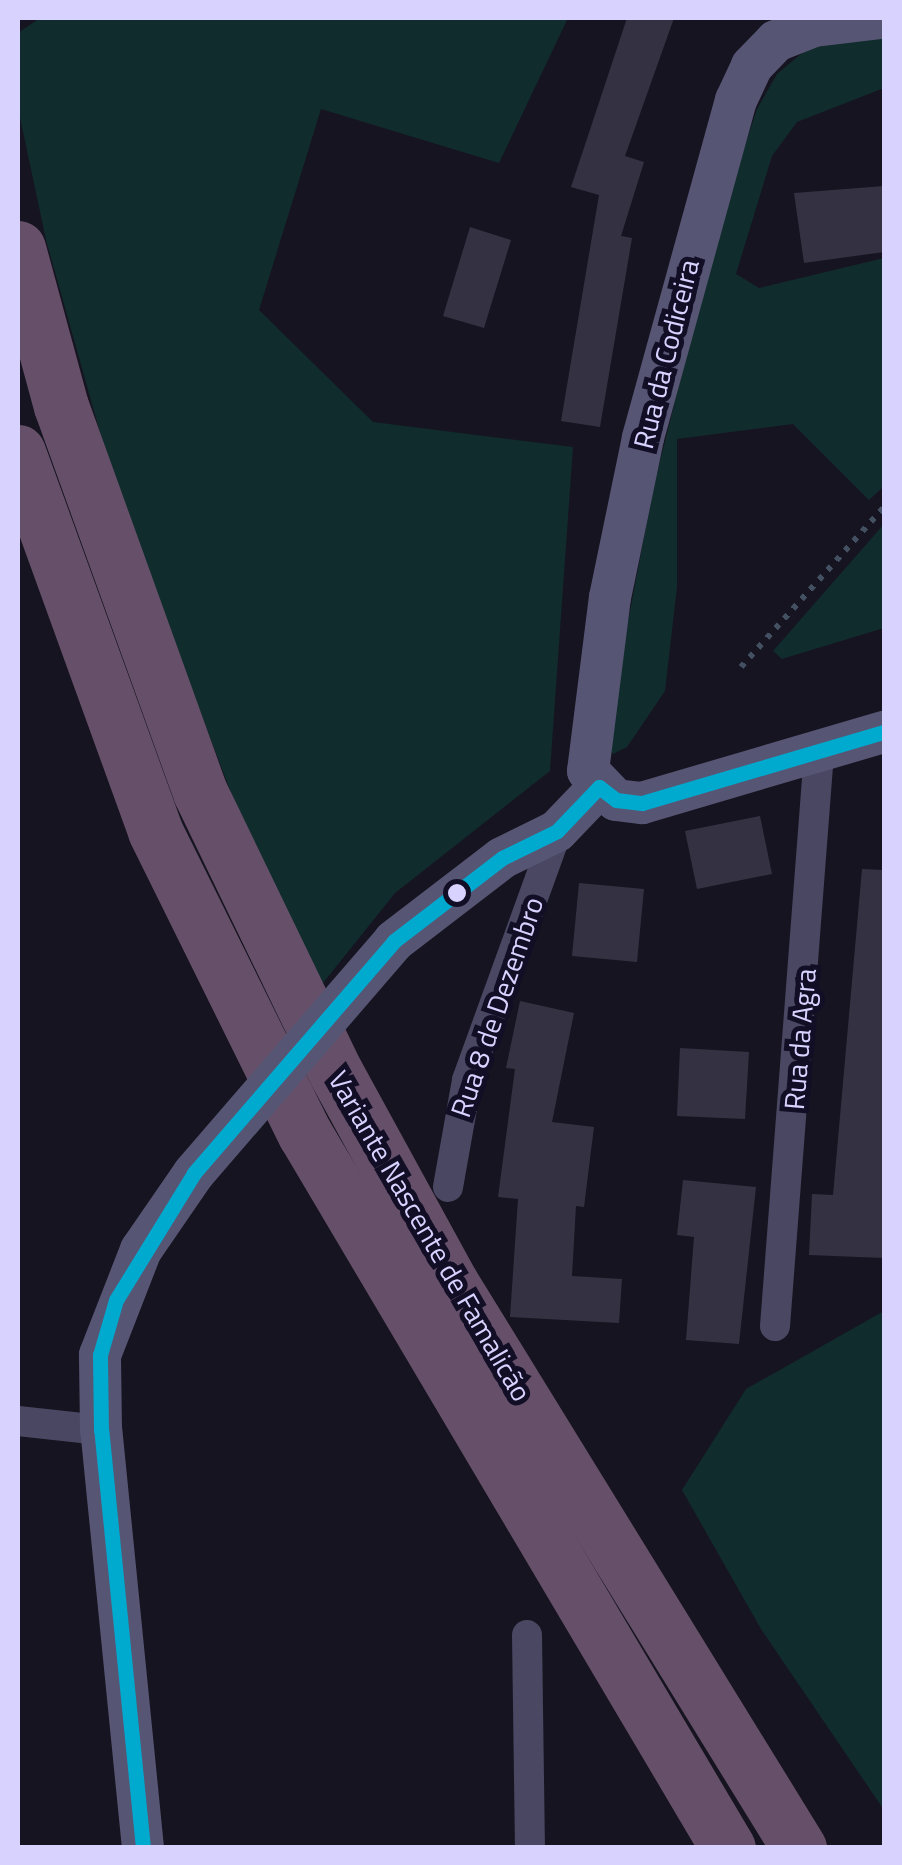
<!DOCTYPE html>
<meta charset="utf-8">
<style>
body{margin:0}
#map{position:relative;width:902px;height:1865px;overflow:hidden;background:#161420;font-family:"Titillium Web",sans-serif}
div>[style]{position:absolute}
.green>*{inset:0;background:#112c2d}
.building>*{inset:0;background:#343143}
.path>*{height:6px;margin-top:-3px;transform-origin:0;background:repeating-linear-gradient(90deg,#435061 0 5px,transparent 0 13px)}
.street>*{height:30px;margin:-15px;padding:0 15px;transform-origin:15px;border-radius:15px;background:#494761}
.secondary>*{height:42px;margin:-21px;padding:0 21px;transform-origin:21px;border-radius:21px;background:#575574}
.highway>*{height:55px;margin:-27.5px;padding:0 27.5px;transform-origin:27.5px;border-radius:27.5px;background:#665069}
.secondary-bridge>*{height:42px;margin:-21px;padding:0 21px;transform-origin:21px;border-radius:21px;background:#575574}
.bus-1>*{height:15px;margin:-7.5px;padding:0 7.5px;transform-origin:7.5px;border-radius:7.5px;background:#00a9ce}
.dots>*{width:28px;height:28px;translate:-50% -50%;box-sizing:border-box;border:5px solid #120e26;border-radius:50%}
span{translate:-50% -50%;white-space:nowrap;text-align:center;line-height:1.15;-webkit-text-stroke:10px #120e26;paint-order:stroke}
.street-label{font-size:28px;color:#d8d2ff}
.frame{position:absolute;inset:0;border:20px solid #d8d2ff;pointer-events:none}
</style>
<div id="map">
<div class="green">
<div style="clip-path:polygon(40px 18px,568px 18px,499px 163px,321px 109px,259px 310px,373px 422px,573px 447px,550px 771px,395px 893px,319px 988px,265px 882px,117px 493px,46px 240px,18px 108px,18px 33px)"></div>
<div style="clip-path:polygon(884px 35px,884px 88px,797px 122px,772px 156px,736px 274px,759px 288px,884px 258px,884px 486px,869px 500px,793px 424px,677px 439px,677px 587px,665px 691px,627px 747px,613px 754px,605px 742px,654px 485px,721px 218px,757px 109px,777px 74px,807px 49px)"></div>
<div style="clip-path:polygon(884px 524px,884px 628px,782px 659px,773px 651px)"></div>
<div style="clip-path:polygon(884px 1311px,884px 1810px,761px 1629px,682px 1490px,746px 1389px)"></div>
</div>
<div class="building">
<div style="clip-path:polygon(627px 18px,674px 18px,625px 156px,644px 162px,621px 236px,632px 238px,600px 427px,561px 421px,599px 195px,571px 187px)"></div>
<div style="clip-path:polygon(884px 186px,884px 252px,804px 263px,794px 193px)"></div>
<div style="clip-path:polygon(470px 227px,511px 240px,484px 328px,443px 316px)"></div>
<div style="clip-path:polygon(760px 816px,772px 874px,697px 889px,685px 831px)"></div>
<div style="clip-path:polygon(862px 869px,884px 870px,884px 1258px,809px 1255px,812px 1194px,833px 1195px)"></div>
<div style="clip-path:polygon(579px 883px,644px 889px,637px 962px,572px 956px)"></div>
<div style="clip-path:polygon(520px 1001px,574px 1013px,552px 1122px,594px 1127px,584px 1207px,576px 1206px,572px 1276px,622px 1279px,619px 1323px,510px 1317px,518px 1199px,498px 1197px,515px 1069px,506px 1068px)"></div>
<div style="clip-path:polygon(680px 1048px,749px 1052px,745px 1119px,677px 1116px)"></div>
<div style="clip-path:polygon(683px 1180px,756px 1187px,739px 1344px,686px 1340px,694px 1237px,677px 1235px)"></div>
</div>
<div class="path">
<div style="left:741px;top:667px;width:215px;rotate:-48.2deg"></div>
</div>
<div class="street">
<div style="left:448px;top:1187px;width:109px;rotate:-79.9deg"></div>
<div style="left:467px;top:1080px;width:265px;rotate:-70.1deg"></div>
<div style="left:775px;top:1326px;width:575px;rotate:-85.61deg"></div>
<div style="left:18px;top:1421px;width:83px;rotate:6.2deg"></div>
<div style="left:527px;top:1635px;width:213px;rotate:89.2deg"></div>
</div>
<div class="secondary">
<div style="left:881px;top:18px;width:67px;rotate:173.2deg"></div>
<div style="left:814px;top:26px;width:41px;rotate:158.5deg"></div>
<div style="left:776px;top:41px;width:35px;rotate:134deg"></div>
<div style="left:752px;top:66px;width:38px;rotate:115deg"></div>
<div style="left:736px;top:100px;width:351px;rotate:105.4deg"></div>
<div style="left:643px;top:438px;width:162px;rotate:101.7deg"></div>
<div style="left:610px;top:597px;width:175px;rotate:97.2deg"></div>
<div style="left:588px;top:771px;width:40px;rotate:46deg"></div>
<div style="left:616px;top:800px;width:26px;rotate:7deg"></div>
<div style="left:642px;top:803px;width:252px;rotate:-16.4deg"></div>
<div style="left:394px;top:941px;width:136px;rotate:-37.5deg"></div>
<div style="left:502px;top:858px;width:61px;rotate:-26.1deg"></div>
<div style="left:557px;top:831px;width:61px;rotate:-46.3deg"></div>
<div style="left:143px;top:1848px;width:420px;rotate:-95.7deg"></div>
<div style="left:101px;top:1430px;width:75px;rotate:-90.8deg"></div>
<div style="left:100px;top:1355px;width:113px;rotate:-68.7deg"></div>
<div style="left:141px;top:1250px;width:93px;rotate:-55.5deg"></div>
</div>
<div class="highway">
<div style="left:18px;top:248px;width:164px;rotate:74.8deg"></div>
<div style="left:61px;top:406px;width:410px;rotate:70.2deg"></div>
<div style="left:200px;top:792px;width:312px;rotate:64.2deg"></div>
<div style="left:336px;top:1073px;width:239px;rotate:61.3deg"></div>
<div style="left:451px;top:1283px;width:664px;rotate:58.37deg"></div>
<div style="left:18px;top:452px;width:403px;rotate:70.1deg"></div>
<div style="left:155px;top:831px;width:338px;rotate:63.7deg"></div>
<div style="left:305px;top:1134px;width:830px;rotate:59.36deg"></div>
</div>
<div class="secondary-bridge">
<div style="left:194px;top:1173px;width:306px;rotate:-49.2deg"></div>
</div>
<div class="bus-1">
<div style="left:599px;top:787px;width:21px;rotate:37deg"></div>
<div style="left:616px;top:800px;width:26px;rotate:7deg"></div>
<div style="left:642px;top:803px;width:252px;rotate:-16.4deg"></div>
<div style="left:143px;top:1848px;width:420px;rotate:-95.7deg"></div>
<div style="left:101px;top:1430px;width:75px;rotate:-90.8deg"></div>
<div style="left:100px;top:1355px;width:57px;rotate:-73.8deg"></div>
<div style="left:116px;top:1300px;width:149px;rotate:-58.4deg"></div>
<div style="left:194px;top:1173px;width:306px;rotate:-49.2deg"></div>
<div style="left:394px;top:941px;width:136px;rotate:-37.5deg"></div>
<div style="left:502px;top:858px;width:61px;rotate:-26.1deg"></div>
<div style="left:557px;top:831px;width:61px;rotate:-46.3deg"></div>
</div>
<div class="dots">
<div style="left:457px;top:893px;background:#d8d2ff"></div>
</div>
<div class="street-label">
<span style="left:666px;top:354px;rotate:-76deg">Rua da Codiceira</span>
<span style="left:497px;top:1007px;rotate:-71deg">Rua 8 de Dezembro</span>
<span style="left:800px;top:1039px;rotate:-85deg">Rua da Agra</span>
<span style="left:430px;top:1236px;rotate:60deg">Variante Nascente de Famalicão</span>
</div>
<div class="frame"></div>
</div>
